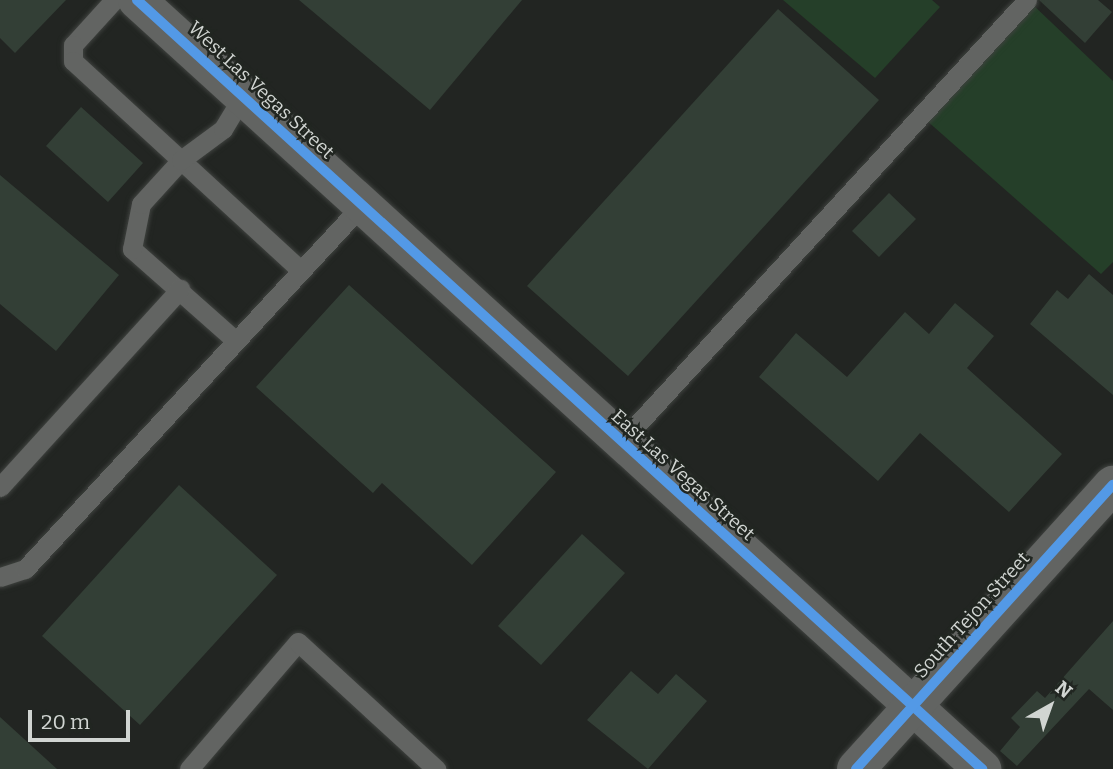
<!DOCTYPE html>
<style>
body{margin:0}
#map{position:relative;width:1113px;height:769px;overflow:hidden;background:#222522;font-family:Bitter,serif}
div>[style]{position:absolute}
.green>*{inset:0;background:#253f29}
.building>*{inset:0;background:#333f36}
.roads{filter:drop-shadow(0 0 2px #3f423f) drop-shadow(0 0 2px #3f423f)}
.service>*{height:19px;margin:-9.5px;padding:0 9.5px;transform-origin:9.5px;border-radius:9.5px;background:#626462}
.tertiary>*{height:38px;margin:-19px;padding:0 19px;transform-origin:19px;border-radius:19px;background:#626462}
.cycleway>*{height:10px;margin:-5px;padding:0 5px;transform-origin:5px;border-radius:5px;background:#5399e6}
span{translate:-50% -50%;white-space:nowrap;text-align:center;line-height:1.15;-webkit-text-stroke:5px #212621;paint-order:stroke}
.street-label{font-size:19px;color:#d1d5d2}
.north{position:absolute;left:1015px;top:671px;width:70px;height:70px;-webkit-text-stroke:5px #212621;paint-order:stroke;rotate:40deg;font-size:19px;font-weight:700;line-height:28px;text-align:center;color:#d1d5d2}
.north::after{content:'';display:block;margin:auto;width:24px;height:32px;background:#d1d5d2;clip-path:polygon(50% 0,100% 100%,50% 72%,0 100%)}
.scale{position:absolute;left:28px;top:710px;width:102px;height:32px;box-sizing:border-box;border:4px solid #d1d5d2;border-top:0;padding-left:9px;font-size:21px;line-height:24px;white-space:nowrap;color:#d1d5d2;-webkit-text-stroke:5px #212621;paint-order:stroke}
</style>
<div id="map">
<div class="green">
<div style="clip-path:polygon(783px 0,932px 0,940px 7px,875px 78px)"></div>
<div style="clip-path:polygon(1031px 3px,1113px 81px,1113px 262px,1101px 274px,926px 120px)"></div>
</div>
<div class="building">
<div style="clip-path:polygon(0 0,66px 0,15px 53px,0 38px)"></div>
<div style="clip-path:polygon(299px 0,522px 0,430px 110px)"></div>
<div style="clip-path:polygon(1039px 0,1098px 0,1112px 12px,1085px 43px)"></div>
<div style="clip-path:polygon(778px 9px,879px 100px,628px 376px,527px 286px)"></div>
<div style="clip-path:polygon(81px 107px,143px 163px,108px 202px,46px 146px)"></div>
<div style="clip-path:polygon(0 175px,119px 275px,56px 351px,0 304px)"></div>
<div style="clip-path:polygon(889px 193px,916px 219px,879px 257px,852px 231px)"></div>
<div style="clip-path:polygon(1089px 274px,1113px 295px,1113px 395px,1030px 324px,1057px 290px,1068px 299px)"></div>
<div style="clip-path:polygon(349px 285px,556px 472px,472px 565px,382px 483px,373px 493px,256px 387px)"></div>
<div style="clip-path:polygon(955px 303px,994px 336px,967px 368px,1062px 454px,1009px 512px,920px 433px,878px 481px,759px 377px,796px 333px,847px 377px,905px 312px,929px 334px)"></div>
<div style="clip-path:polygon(179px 485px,277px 575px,140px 725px,42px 636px)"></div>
<div style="clip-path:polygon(582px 534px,625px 573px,541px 665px,498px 626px)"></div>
<div style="clip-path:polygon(1113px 621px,1113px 710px,1089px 689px,1017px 766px,1000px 751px,1020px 727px,1011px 718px,1037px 691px,1045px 698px)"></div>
<div style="clip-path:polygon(631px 671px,658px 694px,676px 674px,707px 701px,648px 769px,587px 720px)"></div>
<div style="clip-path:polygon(0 717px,57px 769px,0 769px)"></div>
</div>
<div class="roads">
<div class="service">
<div style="left:114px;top:0;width:61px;rotate:132.3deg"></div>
<div style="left:73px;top:45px;width:16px;rotate:90deg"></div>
<div style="left:73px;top:61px;width:310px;rotate:42.6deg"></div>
<div style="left:236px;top:341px;width:139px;rotate:-138.5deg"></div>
<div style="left:132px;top:249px;width:46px;rotate:-78.7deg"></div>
<div style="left:141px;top:204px;width:59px;rotate:-47.7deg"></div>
<div style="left:181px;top:160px;width:52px;rotate:-36.4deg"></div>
<div style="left:223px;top:129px;width:37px;rotate:-59deg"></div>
<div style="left:621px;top:442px;width:600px;rotate:-47.43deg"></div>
<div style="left:0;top:487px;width:268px;rotate:-47.7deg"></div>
<div style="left:0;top:577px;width:26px;rotate:-18deg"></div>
<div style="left:25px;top:569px;width:495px;rotate:-47.2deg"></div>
<div style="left:189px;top:769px;width:167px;rotate:-49.4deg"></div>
<div style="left:298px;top:642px;width:188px;rotate:42.6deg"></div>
</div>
<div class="tertiary">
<div style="left:137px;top:0;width:1143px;rotate:42.3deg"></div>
<div style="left:856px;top:769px;width:383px;rotate:-47.9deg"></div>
</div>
</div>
<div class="cycleway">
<div style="left:137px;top:0;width:1143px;rotate:42.3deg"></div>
<div style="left:856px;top:769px;width:383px;rotate:-47.9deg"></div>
</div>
<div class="street-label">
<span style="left:261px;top:90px;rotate:43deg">West Las Vegas Street</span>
<span style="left:683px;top:475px;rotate:42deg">East Las Vegas Street</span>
<span style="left:972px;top:615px;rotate:-48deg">South Tejon Street</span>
</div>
<div class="north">N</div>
<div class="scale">20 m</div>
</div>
